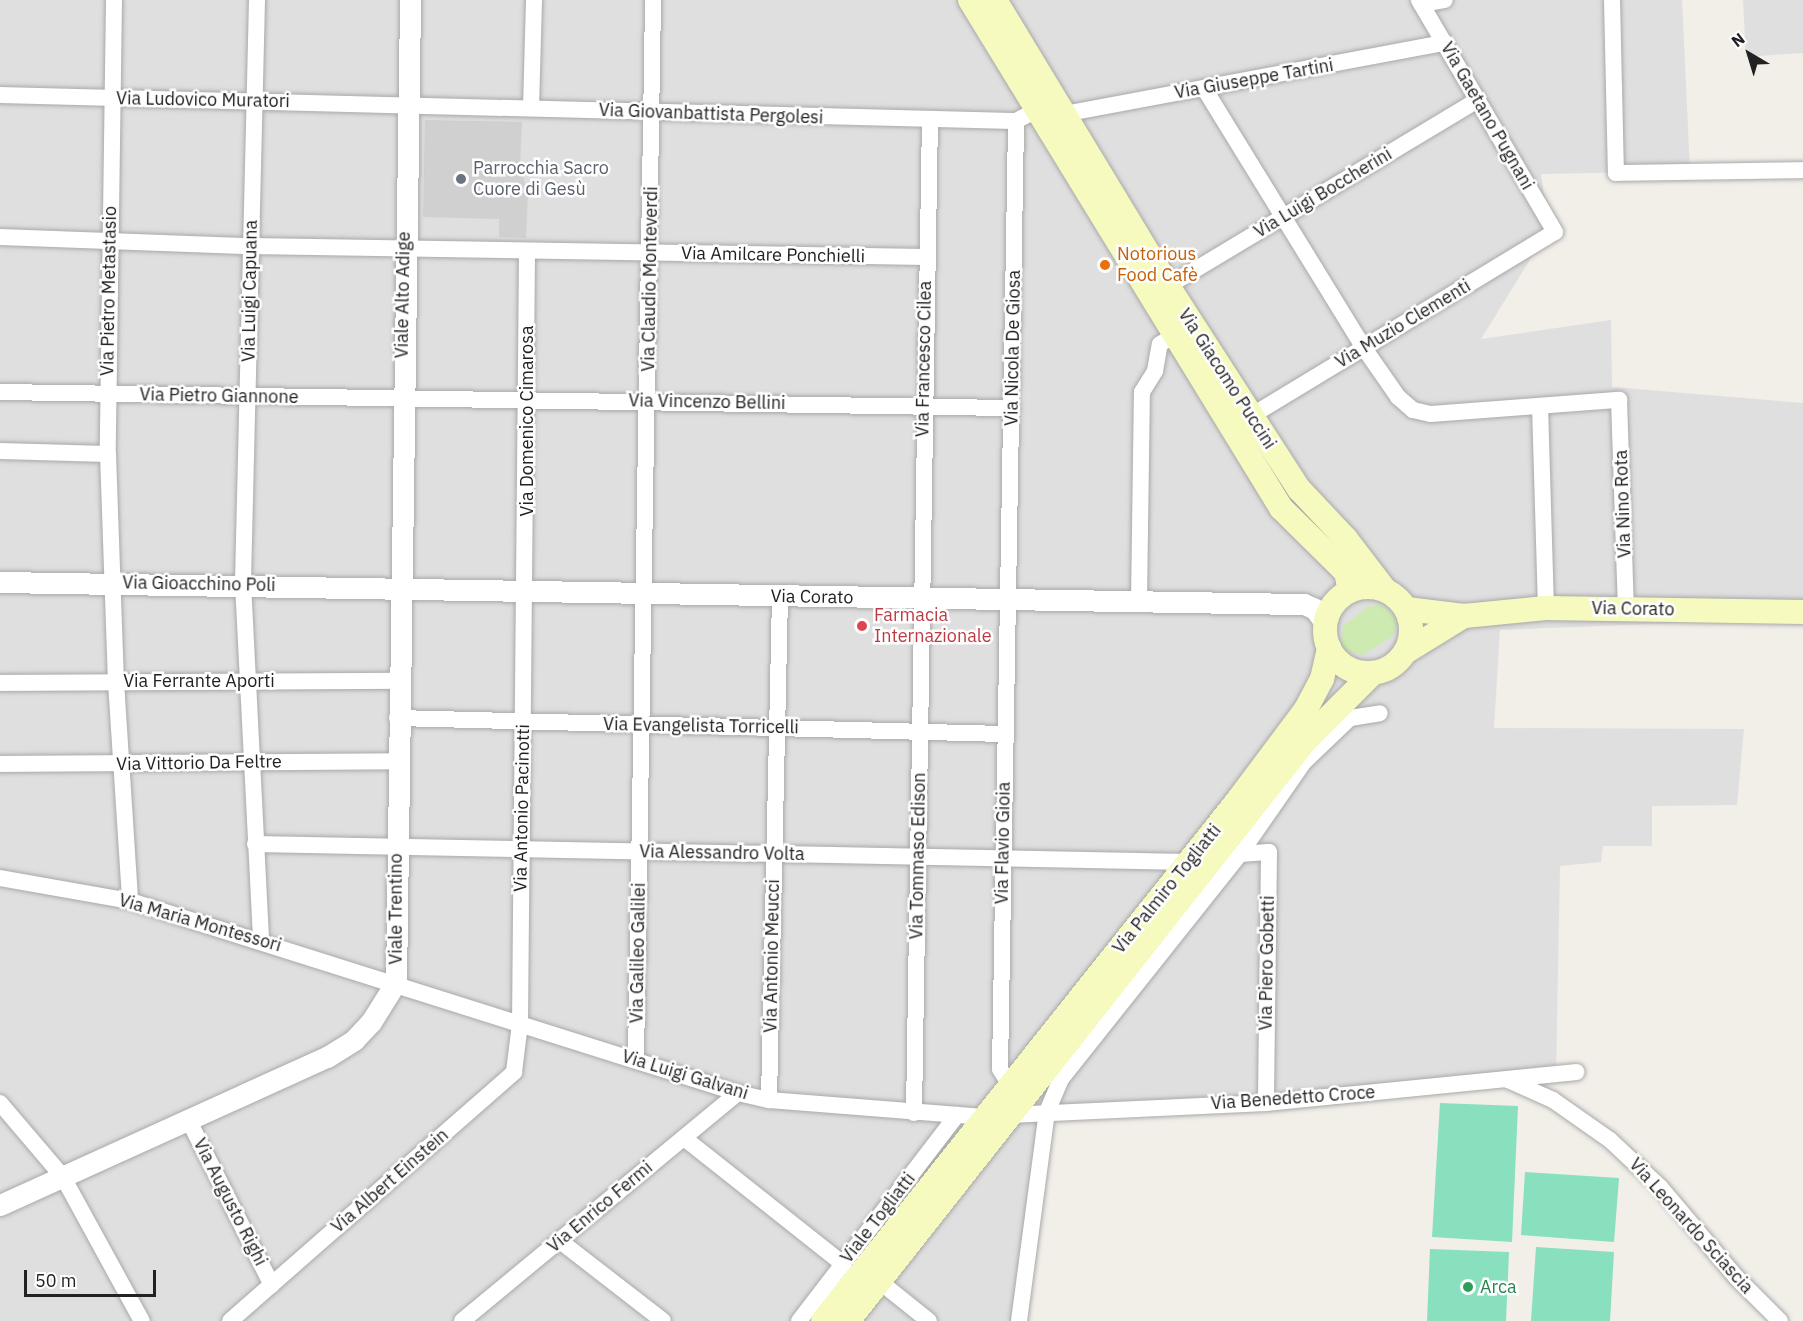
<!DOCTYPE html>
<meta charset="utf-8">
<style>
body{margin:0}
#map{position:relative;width:1803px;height:1321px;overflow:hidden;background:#f2efe9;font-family:"IBM Plex Sans",sans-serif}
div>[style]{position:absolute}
.residential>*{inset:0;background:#e0dfdf}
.religious>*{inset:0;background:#d0d0d0}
.grass>*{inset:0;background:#cdebb0}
.pitch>*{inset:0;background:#88e0be}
.roads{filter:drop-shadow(0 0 2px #a9a9a9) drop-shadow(0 0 2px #a9a9a9)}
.minor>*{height:16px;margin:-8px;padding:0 8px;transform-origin:8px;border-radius:8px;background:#fff}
.tertiary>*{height:21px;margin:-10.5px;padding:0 10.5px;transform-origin:10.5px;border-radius:10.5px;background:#fff}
.secondary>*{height:24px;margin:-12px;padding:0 12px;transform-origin:12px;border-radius:12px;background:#f7fabf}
.secondary>.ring{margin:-12px;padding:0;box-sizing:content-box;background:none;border:24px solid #f7fabf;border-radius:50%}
.dots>*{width:16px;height:16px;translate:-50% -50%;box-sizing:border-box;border:3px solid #fff;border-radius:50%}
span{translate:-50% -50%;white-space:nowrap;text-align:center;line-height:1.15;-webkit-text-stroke:5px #fff;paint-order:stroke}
.street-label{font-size:18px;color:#222}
.worship-label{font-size:18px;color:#5b616d}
.left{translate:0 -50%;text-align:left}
.food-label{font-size:18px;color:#c56008}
.health-label{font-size:18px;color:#be3a42}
.leisure-label{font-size:18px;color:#27864d}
.north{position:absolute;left:1719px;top:24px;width:60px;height:60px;-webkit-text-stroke:4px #fff;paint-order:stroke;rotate:322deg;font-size:16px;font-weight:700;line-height:24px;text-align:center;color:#222}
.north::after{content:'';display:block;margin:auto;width:21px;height:27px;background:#222;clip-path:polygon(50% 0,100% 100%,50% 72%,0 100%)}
.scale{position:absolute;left:24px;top:1270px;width:132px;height:27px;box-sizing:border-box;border:3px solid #222;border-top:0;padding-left:8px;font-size:18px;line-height:21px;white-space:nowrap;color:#222;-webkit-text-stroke:4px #fff;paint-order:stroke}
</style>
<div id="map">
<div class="residential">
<div style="clip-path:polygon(0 0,1682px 0,1690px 171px,1541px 174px,1549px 229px,1481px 339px,1611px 320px,1612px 387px,1803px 403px,1803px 618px,1500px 630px,1494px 728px,1744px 729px,1737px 805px,1652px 806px,1652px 846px,1603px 846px,1601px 862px,1560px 866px,1556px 1076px,1339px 1101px,1044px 1108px,1024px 1321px,0 1321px)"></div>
<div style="clip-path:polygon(1743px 0,1803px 0,1803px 53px,1746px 57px)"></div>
</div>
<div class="religious">
<div style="clip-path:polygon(425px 120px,522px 122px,520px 165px,528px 194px,526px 238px,499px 237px,499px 219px,423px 217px)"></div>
</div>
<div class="grass">
<div style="clip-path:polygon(1380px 604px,1396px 617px,1394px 635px,1363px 655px,1346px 651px,1341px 641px,1344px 625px,1368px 607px)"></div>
</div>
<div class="pitch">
<div style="clip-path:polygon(1440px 1103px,1518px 1106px,1512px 1242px,1432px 1237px)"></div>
<div style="clip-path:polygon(1525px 1172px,1619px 1178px,1614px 1242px,1521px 1235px)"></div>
<div style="clip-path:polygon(1536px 1247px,1614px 1252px,1610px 1321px,1531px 1321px)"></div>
<div style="clip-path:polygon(1430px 1249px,1509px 1252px,1506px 1321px,1427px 1321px)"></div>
</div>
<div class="roads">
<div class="minor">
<div style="left:114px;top:0;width:454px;rotate:90.8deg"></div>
<div style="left:108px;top:454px;width:228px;rotate:88deg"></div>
<div style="left:116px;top:682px;width:219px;rotate:86.3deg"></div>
<div style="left:257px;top:0;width:583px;rotate:91.38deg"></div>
<div style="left:243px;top:583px;width:357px;rotate:87.1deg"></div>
<div style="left:1612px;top:0;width:173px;rotate:88.7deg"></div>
<div style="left:1616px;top:173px;width:187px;rotate:-0.9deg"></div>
<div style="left:1422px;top:4px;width:23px;rotate:-10deg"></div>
<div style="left:1204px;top:88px;width:305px;rotate:58.4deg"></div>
<div style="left:1364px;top:348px;width:60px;rotate:55.2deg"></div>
<div style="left:1398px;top:397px;width:20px;rotate:41deg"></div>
<div style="left:1413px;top:410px;width:18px;rotate:13deg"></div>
<div style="left:1431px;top:414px;width:189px;rotate:-4.3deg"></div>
<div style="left:1619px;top:400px;width:209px;rotate:88.1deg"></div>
<div style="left:0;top:95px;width:1016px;rotate:1.47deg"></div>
<div style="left:1016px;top:121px;width:26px;rotate:-28deg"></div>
<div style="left:531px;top:108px;width:108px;rotate:-88.4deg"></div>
<div style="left:1064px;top:114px;width:388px;rotate:-10.6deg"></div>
<div style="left:0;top:237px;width:250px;rotate:2.1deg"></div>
<div style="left:250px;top:246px;width:676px;rotate:0.93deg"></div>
<div style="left:1168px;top:286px;width:362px;rotate:-31deg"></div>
<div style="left:0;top:392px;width:1012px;rotate:0.91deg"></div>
<div style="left:1540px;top:406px;width:202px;rotate:88.3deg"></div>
<div style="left:1251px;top:416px;width:355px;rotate:-31.2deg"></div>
<div style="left:1555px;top:232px;width:269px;rotate:-120.4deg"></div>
<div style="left:0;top:451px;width:108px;rotate:1.6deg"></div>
<div style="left:1139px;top:601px;width:209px;rotate:-89.2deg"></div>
<div style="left:1142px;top:392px;width:25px;rotate:-58deg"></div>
<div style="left:1155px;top:371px;width:27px;rotate:-80deg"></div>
<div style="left:1160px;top:344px;width:17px;rotate:-31deg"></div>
<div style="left:0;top:683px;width:398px;rotate:-0.3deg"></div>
<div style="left:397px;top:718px;width:608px;rotate:1.51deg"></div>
<div style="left:0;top:764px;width:397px;rotate:-0.4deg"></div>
<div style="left:255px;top:844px;width:934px;rotate:1.1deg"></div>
<div style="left:1240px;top:854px;width:29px;rotate:-4deg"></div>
<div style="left:1269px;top:852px;width:251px;rotate:90.7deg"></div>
<div style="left:0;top:878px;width:132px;rotate:10deg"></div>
<div style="left:130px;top:901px;width:638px;rotate:17.53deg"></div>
<div style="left:738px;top:1093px;width:32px;rotate:13deg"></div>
<div style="left:769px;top:1100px;width:216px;rotate:4.5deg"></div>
<div style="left:636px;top:1060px;width:1060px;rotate:-89.08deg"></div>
<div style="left:1508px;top:1080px;width:49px;rotate:24deg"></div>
<div style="left:1553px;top:1100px;width:70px;rotate:35.1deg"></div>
<div style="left:1610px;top:1140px;width:69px;rotate:43.2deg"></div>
<div style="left:1660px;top:1187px;width:118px;rotate:49.8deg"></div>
<div style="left:1736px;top:1277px;width:62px;rotate:45deg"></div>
<div style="left:1009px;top:1084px;width:17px;rotate:-121deg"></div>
<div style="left:1000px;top:1069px;width:948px;rotate:-89.03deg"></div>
<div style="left:769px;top:1100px;width:504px;rotate:-88.75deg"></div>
<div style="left:0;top:1103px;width:97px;rotate:49.6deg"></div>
<div style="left:63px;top:1177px;width:164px;rotate:61.3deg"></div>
<div style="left:914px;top:1113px;width:993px;rotate:-89.08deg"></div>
<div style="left:1009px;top:1115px;width:257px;rotate:-2.7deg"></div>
<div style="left:1266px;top:1103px;width:312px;rotate:-5.7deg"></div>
<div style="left:188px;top:1119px;width:186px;rotate:63.2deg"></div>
<div style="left:684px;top:1138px;width:203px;rotate:38.4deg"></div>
<div style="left:560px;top:1241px;width:130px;rotate:37.8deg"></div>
<div style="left:879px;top:1281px;width:64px;rotate:38.7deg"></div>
<div style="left:230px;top:1321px;width:378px;rotate:-41.2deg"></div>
<div style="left:514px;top:1072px;width:48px;rotate:-82.9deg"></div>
<div style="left:520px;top:1024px;width:773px;rotate:-89.48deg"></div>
<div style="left:462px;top:1321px;width:358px;rotate:-39.6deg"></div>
<div style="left:799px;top:1321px;width:260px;rotate:-52.5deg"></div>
<div style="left:1019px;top:1321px;width:211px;rotate:-82.4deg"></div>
<div style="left:1047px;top:1112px;width:36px;rotate:-67deg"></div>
<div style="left:1061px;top:1079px;width:288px;rotate:-51.5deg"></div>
<div style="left:1240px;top:854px;width:112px;rotate:-55.2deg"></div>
<div style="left:1304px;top:762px;width:64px;rotate:-43.7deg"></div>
<div style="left:1350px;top:718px;width:30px;rotate:-9deg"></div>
</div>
<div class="tertiary">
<div style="left:0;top:582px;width:1304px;rotate:0.97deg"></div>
<div style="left:1304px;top:604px;width:12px;rotate:24deg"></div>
<div style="left:1315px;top:609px;width:17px;rotate:54deg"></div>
<div style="left:0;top:1205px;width:359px;rotate:-24.4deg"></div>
<div style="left:327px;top:1057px;width:32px;rotate:-32deg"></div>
<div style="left:354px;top:1040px;width:25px;rotate:-47deg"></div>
<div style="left:371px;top:1022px;width:47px;rotate:-58deg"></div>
<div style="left:396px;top:982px;width:982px;rotate:-89.18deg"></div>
</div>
<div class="secondary">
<div style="left:970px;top:0;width:596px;rotate:58.52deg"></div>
<div style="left:1281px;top:508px;width:91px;rotate:44.6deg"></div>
<div style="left:1346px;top:572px;width:19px;rotate:78deg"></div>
<div style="left:995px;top:0;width:334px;rotate:58.8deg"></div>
<div style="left:1168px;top:286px;width:242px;rotate:57.2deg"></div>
<div style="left:1299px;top:489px;width:69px;rotate:46.8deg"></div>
<div style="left:1346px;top:539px;width:64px;rotate:52.6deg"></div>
<div class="ring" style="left:1325px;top:587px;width:62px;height:62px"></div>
<div style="left:1407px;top:609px;width:57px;rotate:7deg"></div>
<div style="left:1464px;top:616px;width:82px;rotate:-5.6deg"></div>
<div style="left:1546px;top:608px;width:257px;rotate:0.9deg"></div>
<div style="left:1407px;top:651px;width:67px;rotate:-31.6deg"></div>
<div style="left:823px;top:1321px;width:666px;rotate:-51.46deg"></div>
<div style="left:1238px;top:800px;width:114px;rotate:-53.2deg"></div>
<div style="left:1306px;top:709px;width:34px;rotate:-62deg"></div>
<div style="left:1322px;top:679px;width:32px;rotate:-77deg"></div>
<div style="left:848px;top:1321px;width:738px;rotate:-51.76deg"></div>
<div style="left:1305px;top:741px;width:95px;rotate:-45deg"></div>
</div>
</div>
<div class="dots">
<div style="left:461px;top:179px;background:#6b7280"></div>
<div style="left:1105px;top:265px;background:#e8710a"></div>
<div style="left:862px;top:626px;background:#e0444e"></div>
<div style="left:1468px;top:1287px;background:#2e9e5b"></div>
</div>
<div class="street-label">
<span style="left:1254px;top:79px;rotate:-10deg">Via Giuseppe Tartini</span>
<span style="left:203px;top:100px;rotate:1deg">Via Ludovico Muratori</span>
<span style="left:711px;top:114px;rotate:2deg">Via Giovanbattista Pergolesi</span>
<span style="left:1487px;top:116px;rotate:60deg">Via Gaetano Pugnani</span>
<span style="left:1323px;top:193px;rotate:-31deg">Via Luigi Boccherini</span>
<span style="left:773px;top:255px;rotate:1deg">Via Amilcare Ponchielli</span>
<span style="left:650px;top:279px;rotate:-89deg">Via Claudio Monteverdi</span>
<span style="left:109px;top:291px;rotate:-89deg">Via Pietro Metastasio</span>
<span style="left:250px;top:291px;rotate:-89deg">Via Luigi Capuana</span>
<span style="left:403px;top:295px;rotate:-89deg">Viale Alto Adige</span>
<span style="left:1403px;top:324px;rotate:-31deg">Via Muzio Clementi</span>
<span style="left:1013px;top:348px;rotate:-89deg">Via Nicola De Giosa</span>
<span style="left:924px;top:359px;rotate:-89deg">Via Francesco Cilea</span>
<span style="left:1227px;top:379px;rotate:57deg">Via Giacomo Puccini</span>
<span style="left:219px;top:396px;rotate:1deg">Via Pietro Giannone</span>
<span style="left:707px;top:402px;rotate:1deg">Via Vincenzo Bellini</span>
<span style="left:527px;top:421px;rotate:-90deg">Via Domenico Cimarosa</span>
<span style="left:1623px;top:504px;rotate:-92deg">Via Nino Rota</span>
<span style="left:199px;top:584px;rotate:1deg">Via Gioacchino Poli</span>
<span style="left:812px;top:597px;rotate:1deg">Via Corato</span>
<span style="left:1633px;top:609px;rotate:1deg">Via Corato</span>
<span style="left:199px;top:681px">Via Ferrante Aporti</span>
<span style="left:701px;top:726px;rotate:1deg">Via Evangelista Torricelli</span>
<span style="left:199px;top:763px;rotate:-1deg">Via Vittorio Da Feltre</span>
<span style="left:522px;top:808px;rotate:-89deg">Via Antonio Pacinotti</span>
<span style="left:1003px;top:843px;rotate:-89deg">Via Flavio Gioia</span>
<span style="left:722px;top:853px;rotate:1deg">Via Alessandro Volta</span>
<span style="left:918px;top:856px;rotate:-89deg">Via Tommaso Edison</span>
<span style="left:1167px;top:889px;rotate:-51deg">Via Palmiro Togliatti</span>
<span style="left:396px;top:909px;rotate:-90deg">Viale Trentino</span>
<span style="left:200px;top:923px;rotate:16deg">Via Maria Montessori</span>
<span style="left:638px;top:953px;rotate:-89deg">Via Galileo Galilei</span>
<span style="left:772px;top:956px;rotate:-89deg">Via Antonio Meucci</span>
<span style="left:1267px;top:963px;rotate:-89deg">Via Piero Gobetti</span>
<span style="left:685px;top:1075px;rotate:17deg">Via Luigi Galvani</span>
<span style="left:1293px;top:1098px;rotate:-4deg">Via Benedetto Croce</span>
<span style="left:390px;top:1181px;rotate:-41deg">Via Albert Einstein</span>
<span style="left:230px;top:1202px;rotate:63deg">Via Augusto Righi</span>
<span style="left:600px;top:1207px;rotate:-40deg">Via Enrico Fermi</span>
<span style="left:878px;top:1218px;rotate:-52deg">Viale Togliatti</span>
<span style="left:1691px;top:1226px;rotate:48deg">Via Leonardo Sciascia</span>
</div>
<div class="worship-label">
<span class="left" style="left:473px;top:179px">Parrocchia Sacro<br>Cuore di Gesù</span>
</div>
<div class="food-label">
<span class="left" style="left:1117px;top:265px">Notorious<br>Food Cafè</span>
</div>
<div class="health-label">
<span class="left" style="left:874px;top:626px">Farmacia<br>Internazionale</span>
</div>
<div class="leisure-label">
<span class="left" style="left:1480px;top:1287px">Arca</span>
</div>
<div class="north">N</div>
<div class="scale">50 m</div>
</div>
